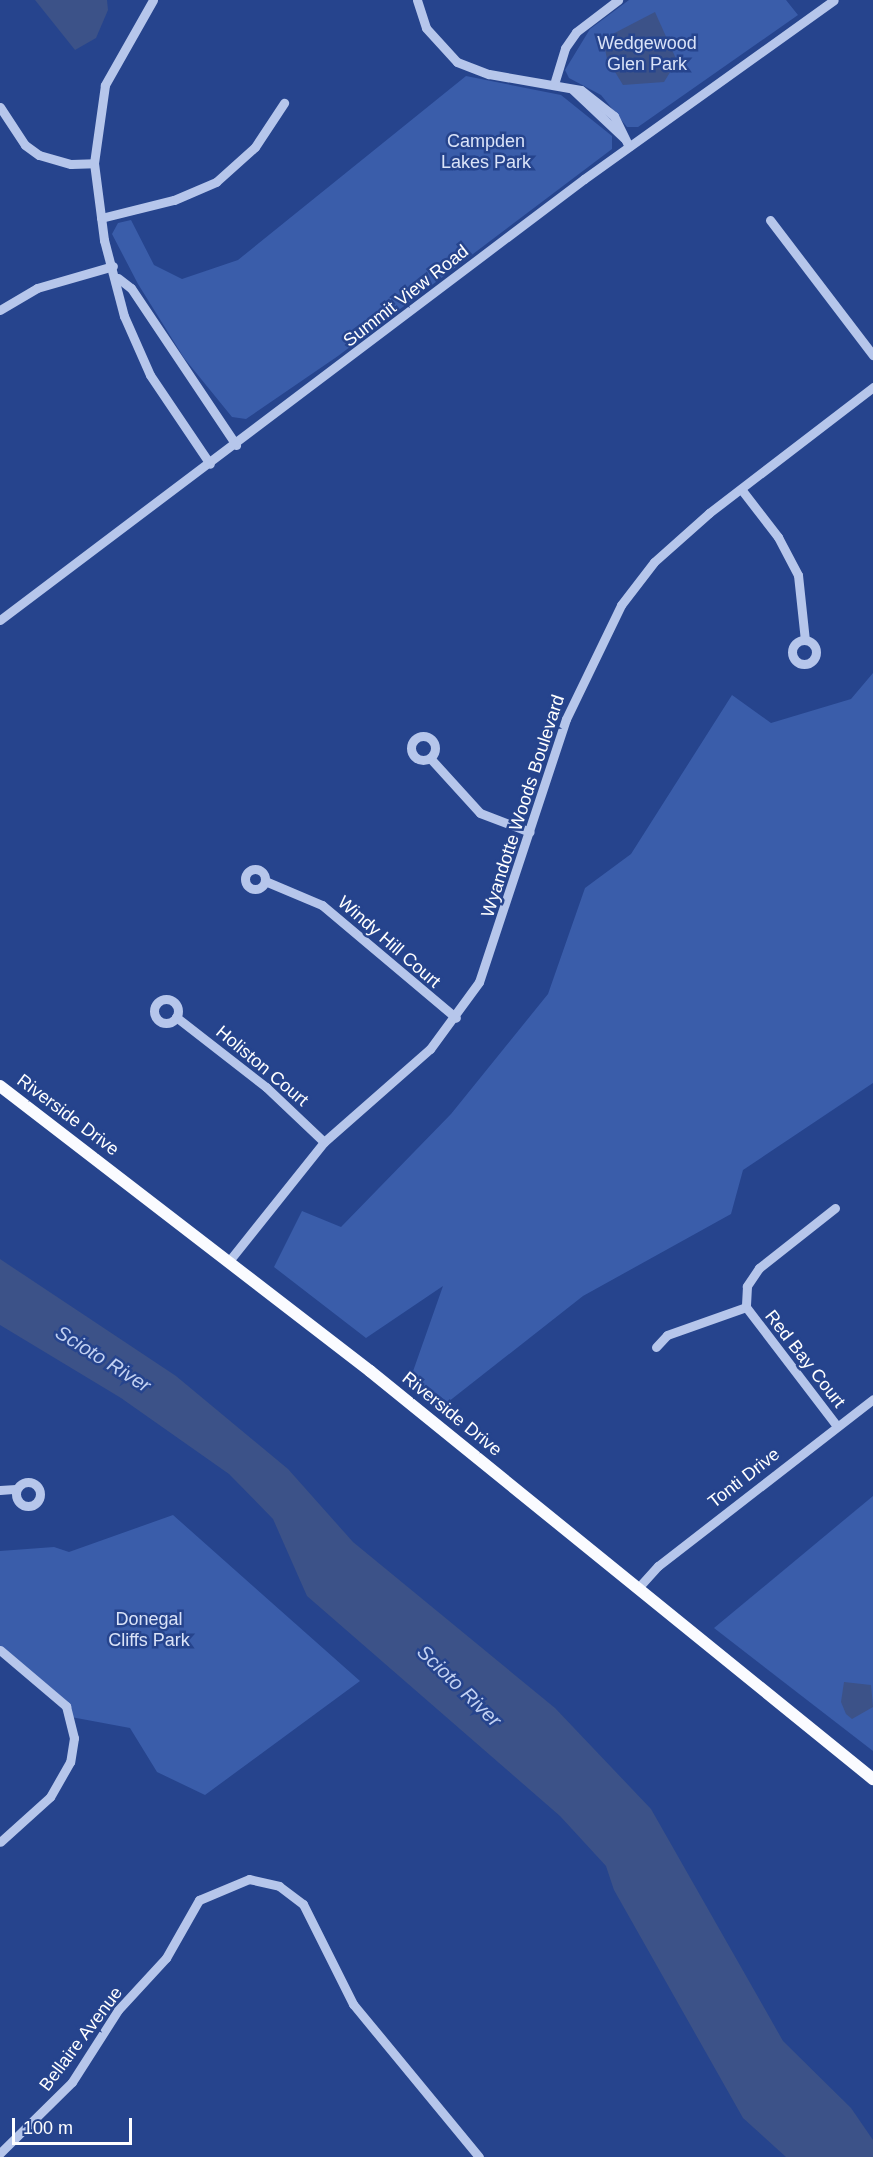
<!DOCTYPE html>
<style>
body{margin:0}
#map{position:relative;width:873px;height:2157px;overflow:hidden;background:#26448d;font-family:Arial,sans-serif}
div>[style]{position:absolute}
.green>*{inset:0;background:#3a5daa}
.water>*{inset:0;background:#3c5288}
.minor>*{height:9px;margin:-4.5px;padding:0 4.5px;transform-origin:4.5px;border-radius:4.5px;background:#b6c6eb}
.minor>.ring{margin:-4.5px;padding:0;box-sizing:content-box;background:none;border:9px solid #b6c6eb;border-radius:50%}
.major>*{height:12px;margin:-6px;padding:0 6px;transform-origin:6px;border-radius:6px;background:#fafbff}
span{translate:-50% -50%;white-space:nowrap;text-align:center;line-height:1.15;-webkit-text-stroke:5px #26448d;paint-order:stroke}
.park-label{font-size:18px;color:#dae3f8}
.street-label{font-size:18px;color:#fff}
.water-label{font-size:20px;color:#c2d1f2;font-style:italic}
.scale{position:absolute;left:12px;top:2118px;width:120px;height:27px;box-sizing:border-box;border:3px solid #fff;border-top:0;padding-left:8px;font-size:18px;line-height:21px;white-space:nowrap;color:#fff;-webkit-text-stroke:4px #26448d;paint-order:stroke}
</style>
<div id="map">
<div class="green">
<div style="clip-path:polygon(629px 0,786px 0,798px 15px,638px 127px,627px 127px,601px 95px,569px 78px,565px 70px,590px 29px)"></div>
<div style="clip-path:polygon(466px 76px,561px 95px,612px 136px,612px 149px,338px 356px,246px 419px,232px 417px,184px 358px,138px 284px,112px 234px,118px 223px,131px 220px,154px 265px,182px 279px,238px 260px)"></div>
<div style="clip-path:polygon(873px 673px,873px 1083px,743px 1170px,731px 1214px,583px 1296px,448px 1402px,411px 1377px,443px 1286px,366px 1338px,274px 1267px,302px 1211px,341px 1227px,451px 1114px,548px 994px,585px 888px,631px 854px,732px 695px,771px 723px,851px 699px)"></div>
<div style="clip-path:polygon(873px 1496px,873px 1751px,714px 1628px)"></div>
<div style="clip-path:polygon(173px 1515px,360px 1681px,205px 1795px,157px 1772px,130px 1728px,71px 1717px,0 1650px,0 1551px,54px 1547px,69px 1552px)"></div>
</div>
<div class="water">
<div style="clip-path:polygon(35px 0,107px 0,108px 10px,96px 38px,75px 50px)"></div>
<div style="clip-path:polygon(655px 12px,677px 61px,664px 82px,623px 85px,607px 59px,603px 39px)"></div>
<div style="clip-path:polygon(0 1259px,176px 1376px,288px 1469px,353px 1542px,555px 1708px,651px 1809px,783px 2041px,851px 2108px,873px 2140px,873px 2157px,786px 2157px,743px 2118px,614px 1890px,606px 1866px,560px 1816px,307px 1596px,273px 1519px,229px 1474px,121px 1398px,0 1325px)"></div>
<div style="clip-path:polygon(844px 1682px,871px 1685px,873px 1707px,852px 1719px,846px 1714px,841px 1702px)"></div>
</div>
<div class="minor">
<div style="left:153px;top:0;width:98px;rotate:119.5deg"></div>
<div style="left:105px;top:85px;width:79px;rotate:98deg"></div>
<div style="left:94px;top:163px;width:78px;rotate:82.6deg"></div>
<div style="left:104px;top:240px;width:79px;rotate:75.3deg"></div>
<div style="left:124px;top:316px;width:64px;rotate:66.2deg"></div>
<div style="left:150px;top:375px;width:107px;rotate:56deg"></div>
<div style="left:417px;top:0;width:29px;rotate:72deg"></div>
<div style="left:426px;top:28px;width:46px;rotate:47.6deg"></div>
<div style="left:457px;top:62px;width:34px;rotate:21deg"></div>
<div style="left:489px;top:74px;width:93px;rotate:9.9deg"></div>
<div style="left:581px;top:90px;width:42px;rotate:38.2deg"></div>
<div style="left:614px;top:116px;width:34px;rotate:64deg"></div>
<div style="left:555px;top:81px;width:34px;rotate:-73deg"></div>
<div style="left:565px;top:48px;width:19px;rotate:-55deg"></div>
<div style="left:576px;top:32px;width:53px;rotate:-37.3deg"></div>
<div style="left:573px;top:90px;width:70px;rotate:43.3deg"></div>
<div style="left:0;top:107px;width:45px;rotate:56.7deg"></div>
<div style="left:25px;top:145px;width:17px;rotate:36deg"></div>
<div style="left:39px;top:155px;width:33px;rotate:16deg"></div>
<div style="left:71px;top:164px;width:23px;rotate:-2deg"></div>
<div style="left:101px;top:218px;width:75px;rotate:-13.9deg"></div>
<div style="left:174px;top:200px;width:46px;rotate:-23.2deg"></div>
<div style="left:216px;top:182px;width:52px;rotate:-41.9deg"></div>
<div style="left:255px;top:147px;width:53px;rotate:-56.6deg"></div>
<div style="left:770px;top:220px;width:170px;rotate:52.7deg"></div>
<div style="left:118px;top:278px;width:16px;rotate:38deg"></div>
<div style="left:131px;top:288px;width:189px;rotate:56.2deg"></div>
<div style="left:0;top:310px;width:43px;rotate:-30.7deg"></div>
<div style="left:37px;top:288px;width:79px;rotate:-16.1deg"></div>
<div style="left:741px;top:489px;width:61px;rotate:52.4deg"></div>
<div style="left:778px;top:537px;width:43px;rotate:62.2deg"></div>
<div style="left:798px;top:575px;width:65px;rotate:83.9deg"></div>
<div style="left:0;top:620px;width:732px;rotate:-37.06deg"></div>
<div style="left:584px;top:179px;width:307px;rotate:-35.6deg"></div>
<div class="ring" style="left:792px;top:640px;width:15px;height:15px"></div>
<div class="ring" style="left:411px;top:736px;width:15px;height:15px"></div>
<div style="left:430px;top:758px;width:74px;rotate:47.7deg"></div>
<div style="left:480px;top:813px;width:53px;rotate:20.8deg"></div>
<div class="ring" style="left:245px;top:869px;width:11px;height:11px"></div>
<div style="left:265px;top:881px;width:62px;rotate:22.8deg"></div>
<div style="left:322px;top:905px;width:175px;rotate:40.1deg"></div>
<div class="ring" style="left:154px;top:999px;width:15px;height:15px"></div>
<div style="left:176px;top:1017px;width:114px;rotate:37.9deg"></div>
<div style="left:266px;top:1087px;width:80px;rotate:43.5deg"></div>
<div style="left:835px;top:1208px;width:97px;rotate:141.7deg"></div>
<div style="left:759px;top:1268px;width:22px;rotate:124deg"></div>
<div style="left:747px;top:1286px;width:21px;rotate:93deg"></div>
<div style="left:746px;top:1307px;width:150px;rotate:52.6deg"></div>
<div style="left:229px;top:1261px;width:152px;rotate:-51.4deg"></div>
<div style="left:324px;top:1142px;width:141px;rotate:-41.3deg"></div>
<div style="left:430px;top:1049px;width:83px;rotate:-53.8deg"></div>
<div style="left:479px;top:982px;width:277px;rotate:-71.7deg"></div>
<div style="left:566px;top:719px;width:127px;rotate:-64.2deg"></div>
<div style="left:621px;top:605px;width:54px;rotate:-52.5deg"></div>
<div style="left:654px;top:562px;width:74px;rotate:-41.7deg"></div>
<div style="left:709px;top:513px;width:207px;rotate:-37.5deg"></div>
<div style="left:656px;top:1347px;width:16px;rotate:-47deg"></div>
<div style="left:667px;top:1335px;width:84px;rotate:-19.5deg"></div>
<div class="ring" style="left:16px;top:1482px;width:15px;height:15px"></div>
<div style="left:0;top:1490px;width:16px;rotate:-4deg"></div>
<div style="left:638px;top:1588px;width:30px;rotate:-48deg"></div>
<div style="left:658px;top:1566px;width:272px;rotate:-37.8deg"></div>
<div style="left:0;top:1650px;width:87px;rotate:40.3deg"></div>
<div style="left:66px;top:1706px;width:33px;rotate:76deg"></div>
<div style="left:74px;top:1738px;width:24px;rotate:99deg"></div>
<div style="left:70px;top:1762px;width:40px;rotate:119.7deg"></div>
<div style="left:50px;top:1797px;width:67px;rotate:138deg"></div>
<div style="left:0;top:2153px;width:101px;rotate:-44.6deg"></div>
<div style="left:72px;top:2082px;width:85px;rotate:-57.4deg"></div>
<div style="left:118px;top:2010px;width:71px;rotate:-47.3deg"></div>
<div style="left:166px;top:1958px;width:67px;rotate:-60.4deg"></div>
<div style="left:199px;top:1900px;width:54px;rotate:-22.8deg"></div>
<div style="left:249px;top:1879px;width:31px;rotate:13deg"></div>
<div style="left:279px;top:1886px;width:30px;rotate:37deg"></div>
<div style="left:303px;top:1904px;width:112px;rotate:63.4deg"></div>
<div style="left:353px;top:2004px;width:198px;rotate:50.5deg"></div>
</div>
<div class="major">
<div style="left:0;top:1086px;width:467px;rotate:37.6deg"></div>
<div style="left:370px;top:1371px;width:648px;rotate:39.05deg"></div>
</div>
<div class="park-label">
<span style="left:647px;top:54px">Wedgewood<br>Glen Park</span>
<span style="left:486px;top:152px">Campden<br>Lakes Park</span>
<span style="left:149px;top:1630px">Donegal<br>Cliffs Park</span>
</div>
<div class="street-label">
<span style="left:406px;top:296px;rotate:-38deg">Summit View Road</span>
<span style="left:523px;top:806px;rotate:-72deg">Wyandotte Woods Boulevard</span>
<span style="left:389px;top:942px;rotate:41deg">Windy Hill Court</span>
<span style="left:262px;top:1066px;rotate:40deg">Holiston Court</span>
<span style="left:68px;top:1115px;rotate:37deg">Riverside Drive</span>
<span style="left:805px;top:1359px;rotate:52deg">Red Bay Court</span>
<span style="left:452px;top:1414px;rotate:39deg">Riverside Drive</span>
<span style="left:744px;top:1478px;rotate:-38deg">Tonti Drive</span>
<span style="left:81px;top:2039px;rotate:-53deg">Bellaire Avenue</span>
</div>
<div class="water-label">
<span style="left:103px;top:1359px;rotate:32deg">Scioto River</span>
<span style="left:459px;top:1686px;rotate:44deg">Scioto River</span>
</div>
<div class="scale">100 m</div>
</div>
